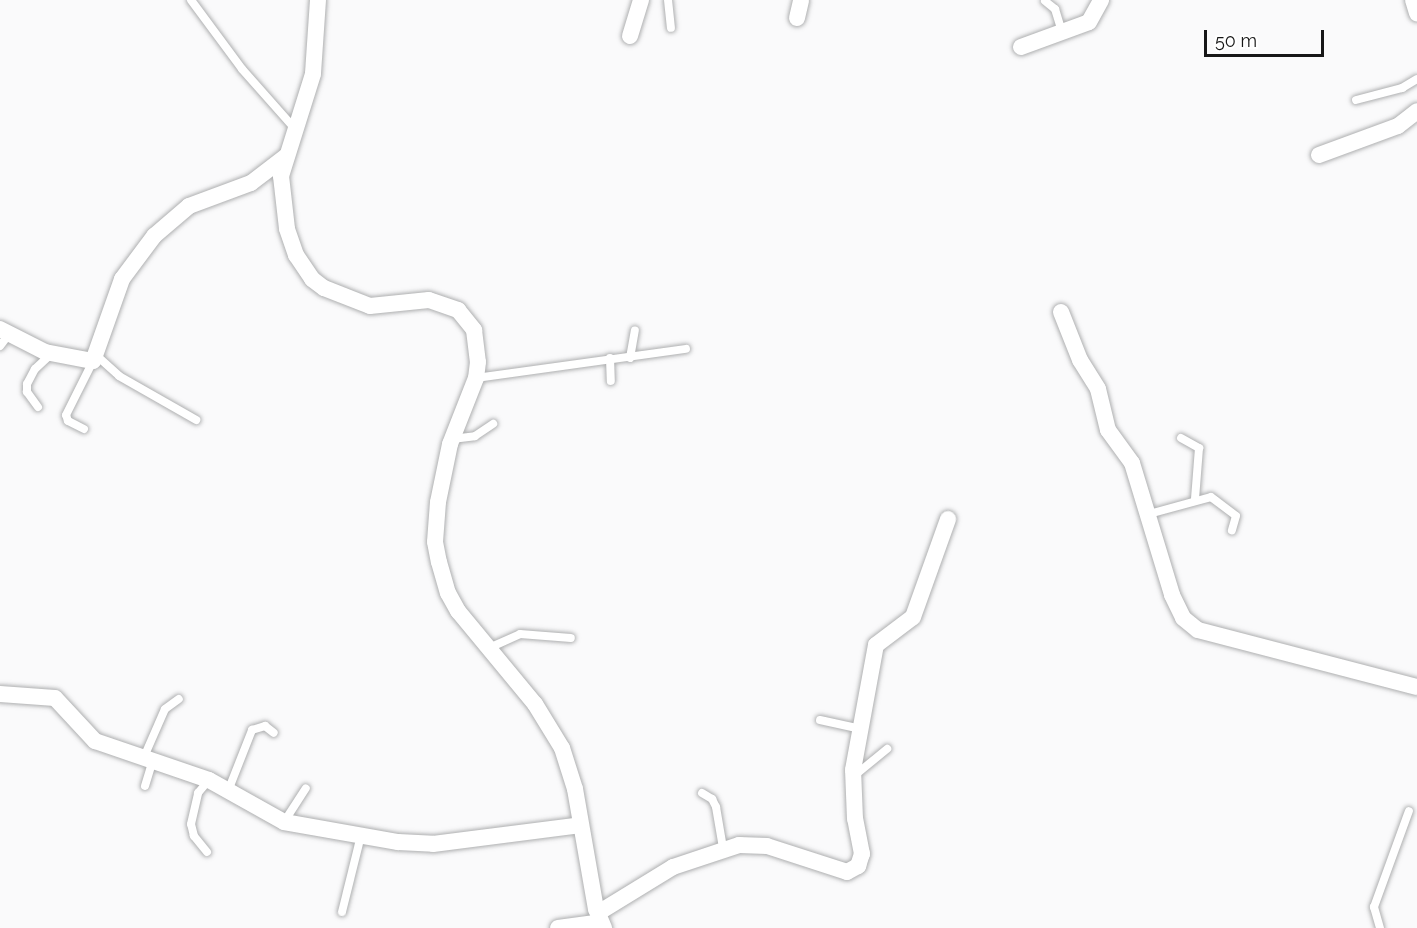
<!DOCTYPE html>
<style>
body{margin:0}
#map{position:relative;width:1417px;height:928px;overflow:hidden;background:#fafafb;font-family:Raleway,sans-serif}
div>[style]{position:absolute}
.roads{filter:drop-shadow(0 0 2px #aeafb0) drop-shadow(0 0 2px #aeafb0)}
.service>*{height:8px;margin:-4px;padding:0 4px;transform-origin:4px;border-radius:4px;background:#fff}
.minor>*{height:16px;margin:-8px;padding:0 8px;transform-origin:8px;border-radius:8px;background:#fff}
span{translate:-50% -50%;white-space:nowrap;text-align:center;line-height:1.15;-webkit-text-stroke:4.5px #fff;paint-order:stroke}
.scale{position:absolute;left:1204px;top:30px;width:120px;height:27px;box-sizing:border-box;border:3px solid #171717;border-top:0;padding-left:8px;font-size:18px;line-height:21px;white-space:nowrap;color:#171717;-webkit-text-stroke:4px #fff;paint-order:stroke}
</style>
<div id="map">
<div class="roads">
<div class="service">
<div style="left:191px;top:0;width:86px;rotate:53.5deg"></div>
<div style="left:242px;top:69px;width:80px;rotate:48.5deg"></div>
<div style="left:668px;top:0;width:28px;rotate:84deg"></div>
<div style="left:1045px;top:1px;width:13px;rotate:39deg"></div>
<div style="left:1055px;top:9px;width:24px;rotate:73deg"></div>
<div style="left:1356px;top:100px;width:48px;rotate:-14.6deg"></div>
<div style="left:1402px;top:88px;width:17px;rotate:-31deg"></div>
<div style="left:0;top:346px;width:15px;rotate:-53deg"></div>
<div style="left:96px;top:355px;width:31px;rotate:42deg"></div>
<div style="left:119px;top:376px;width:89px;rotate:29.7deg"></div>
<div style="left:610px;top:358px;width:23px;rotate:88deg"></div>
<div style="left:630px;top:358px;width:28px;rotate:-80deg"></div>
<div style="left:476px;top:378px;width:212px;rotate:-7.9deg"></div>
<div style="left:38px;top:407px;width:19px;rotate:-126deg"></div>
<div style="left:27px;top:392px;width:8px;rotate:-90deg"></div>
<div style="left:27px;top:384px;width:17px;rotate:-62deg"></div>
<div style="left:35px;top:369px;width:22px;rotate:-43deg"></div>
<div style="left:84px;top:429px;width:18px;rotate:-153deg"></div>
<div style="left:68px;top:421px;width:6px;rotate:-108deg"></div>
<div style="left:66px;top:415px;width:60px;rotate:-63.4deg"></div>
<div style="left:1181px;top:438px;width:21px;rotate:29deg"></div>
<div style="left:1199px;top:448px;width:51px;rotate:94.5deg"></div>
<div style="left:452px;top:439px;width:23px;rotate:-7deg"></div>
<div style="left:475px;top:436px;width:22px;rotate:-34deg"></div>
<div style="left:1149px;top:514px;width:64px;rotate:-15.3deg"></div>
<div style="left:1211px;top:497px;width:31px;rotate:37deg"></div>
<div style="left:1236px;top:516px;width:15px;rotate:106deg"></div>
<div style="left:489px;top:648px;width:34px;rotate:-24deg"></div>
<div style="left:520px;top:634px;width:51px;rotate:4.5deg"></div>
<div style="left:820px;top:720px;width:42px;rotate:12.4deg"></div>
<div style="left:144px;top:757px;width:52px;rotate:-66.4deg"></div>
<div style="left:165px;top:709px;width:17px;rotate:-36deg"></div>
<div style="left:854px;top:776px;width:43px;rotate:-39.3deg"></div>
<div style="left:145px;top:786px;width:27px;rotate:-73deg"></div>
<div style="left:228px;top:791px;width:66px;rotate:-68.5deg"></div>
<div style="left:252px;top:730px;width:14px;rotate:-17deg"></div>
<div style="left:265px;top:726px;width:11px;rotate:38deg"></div>
<div style="left:702px;top:793px;width:12px;rotate:31deg"></div>
<div style="left:712px;top:799px;width:9px;rotate:63deg"></div>
<div style="left:716px;top:807px;width:42px;rotate:80.3deg"></div>
<div style="left:284px;top:822px;width:40px;rotate:-57.1deg"></div>
<div style="left:207px;top:852px;width:21px;rotate:-129deg"></div>
<div style="left:194px;top:836px;width:12px;rotate:-104deg"></div>
<div style="left:191px;top:824px;width:32px;rotate:-77deg"></div>
<div style="left:198px;top:793px;width:17px;rotate:-50deg"></div>
<div style="left:342px;top:912px;width:79px;rotate:-76.1deg"></div>
<div style="left:1380px;top:928px;width:22px;rotate:-106deg"></div>
<div style="left:1374px;top:907px;width:102px;rotate:-70deg"></div>
</div>
<div class="minor">
<div style="left:318px;top:0;width:74px;rotate:93.9deg"></div>
<div style="left:313px;top:74px;width:107px;rotate:107.4deg"></div>
<div style="left:281px;top:176px;width:53px;rotate:83.5deg"></div>
<div style="left:287px;top:229px;width:28px;rotate:71deg"></div>
<div style="left:296px;top:255px;width:29px;rotate:56deg"></div>
<div style="left:312px;top:279px;width:15px;rotate:37deg"></div>
<div style="left:324px;top:288px;width:49px;rotate:21.4deg"></div>
<div style="left:370px;top:306px;width:59px;rotate:-5.8deg"></div>
<div style="left:429px;top:300px;width:31px;rotate:19deg"></div>
<div style="left:458px;top:310px;width:26px;rotate:51deg"></div>
<div style="left:474px;top:330px;width:32px;rotate:83deg"></div>
<div style="left:478px;top:362px;width:16px;rotate:97deg"></div>
<div style="left:476px;top:378px;width:71px;rotate:111.5deg"></div>
<div style="left:450px;top:444px;width:59px;rotate:101.7deg"></div>
<div style="left:438px;top:502px;width:40px;rotate:94.3deg"></div>
<div style="left:435px;top:542px;width:20px;rotate:79deg"></div>
<div style="left:439px;top:562px;width:32px;rotate:74deg"></div>
<div style="left:448px;top:593px;width:21px;rotate:61deg"></div>
<div style="left:458px;top:611px;width:121px;rotate:50.4deg"></div>
<div style="left:535px;top:704px;width:52px;rotate:58.5deg"></div>
<div style="left:562px;top:748px;width:43px;rotate:72.4deg"></div>
<div style="left:575px;top:789px;width:122px;rotate:80.1deg"></div>
<div style="left:596px;top:909px;width:21px;rotate:67deg"></div>
<div style="left:1413px;top:0;width:14px;rotate:73deg"></div>
<div style="left:797px;top:18px;width:18px;rotate:-77deg"></div>
<div style="left:630px;top:36px;width:38px;rotate:-73deg"></div>
<div style="left:1021px;top:47px;width:72px;rotate:-20.2deg"></div>
<div style="left:1089px;top:22px;width:25px;rotate:-61deg"></div>
<div style="left:1319px;top:155px;width:84px;rotate:-20.2deg"></div>
<div style="left:1398px;top:126px;width:24px;rotate:-38deg"></div>
<div style="left:1061px;top:312px;width:52px;rotate:68.4deg"></div>
<div style="left:1080px;top:360px;width:34px;rotate:58deg"></div>
<div style="left:1098px;top:389px;width:42px;rotate:76.3deg"></div>
<div style="left:1108px;top:430px;width:41px;rotate:54deg"></div>
<div style="left:1132px;top:463px;width:138px;rotate:73.1deg"></div>
<div style="left:1172px;top:595px;width:25px;rotate:64deg"></div>
<div style="left:1183px;top:618px;width:19px;rotate:39deg"></div>
<div style="left:1198px;top:630px;width:226px;rotate:14.6deg"></div>
<div style="left:0;top:329px;width:51px;rotate:27.1deg"></div>
<div style="left:45px;top:352px;width:49px;rotate:10.6deg"></div>
<div style="left:93px;top:361px;width:87px;rotate:-70.5deg"></div>
<div style="left:122px;top:279px;width:54px;rotate:-53.3deg"></div>
<div style="left:154px;top:236px;width:46px;rotate:-40.6deg"></div>
<div style="left:189px;top:206px;width:66px;rotate:-20.4deg"></div>
<div style="left:251px;top:183px;width:43px;rotate:-37.4deg"></div>
<div style="left:0;top:694px;width:55px;rotate:4.2deg"></div>
<div style="left:55px;top:698px;width:59px;rotate:47.1deg"></div>
<div style="left:95px;top:741px;width:120px;rotate:18.9deg"></div>
<div style="left:209px;top:780px;width:86px;rotate:29.2deg"></div>
<div style="left:284px;top:822px;width:116px;rotate:10deg"></div>
<div style="left:398px;top:842px;width:35px;rotate:3deg"></div>
<div style="left:433px;top:844px;width:149px;rotate:-7.3deg"></div>
<div style="left:598px;top:913px;width:88px;rotate:-31.5deg"></div>
<div style="left:673px;top:867px;width:70px;rotate:-18.4deg"></div>
<div style="left:739px;top:845px;width:28px;rotate:2deg"></div>
<div style="left:767px;top:846px;width:84px;rotate:18deg"></div>
<div style="left:847px;top:872px;width:13px;rotate:-29deg"></div>
<div style="left:858px;top:866px;width:13px;rotate:-72deg"></div>
<div style="left:862px;top:854px;width:36px;rotate:-101deg"></div>
<div style="left:855px;top:819px;width:49px;rotate:-92.3deg"></div>
<div style="left:853px;top:770px;width:127px;rotate:-79.6deg"></div>
<div style="left:876px;top:645px;width:46px;rotate:-37.1deg"></div>
<div style="left:913px;top:617px;width:104px;rotate:-70.3deg"></div>
<div style="left:558px;top:928px;width:43px;rotate:-7.9deg"></div>
</div>
</div>
<div class="scale">50 m</div>
</div>
